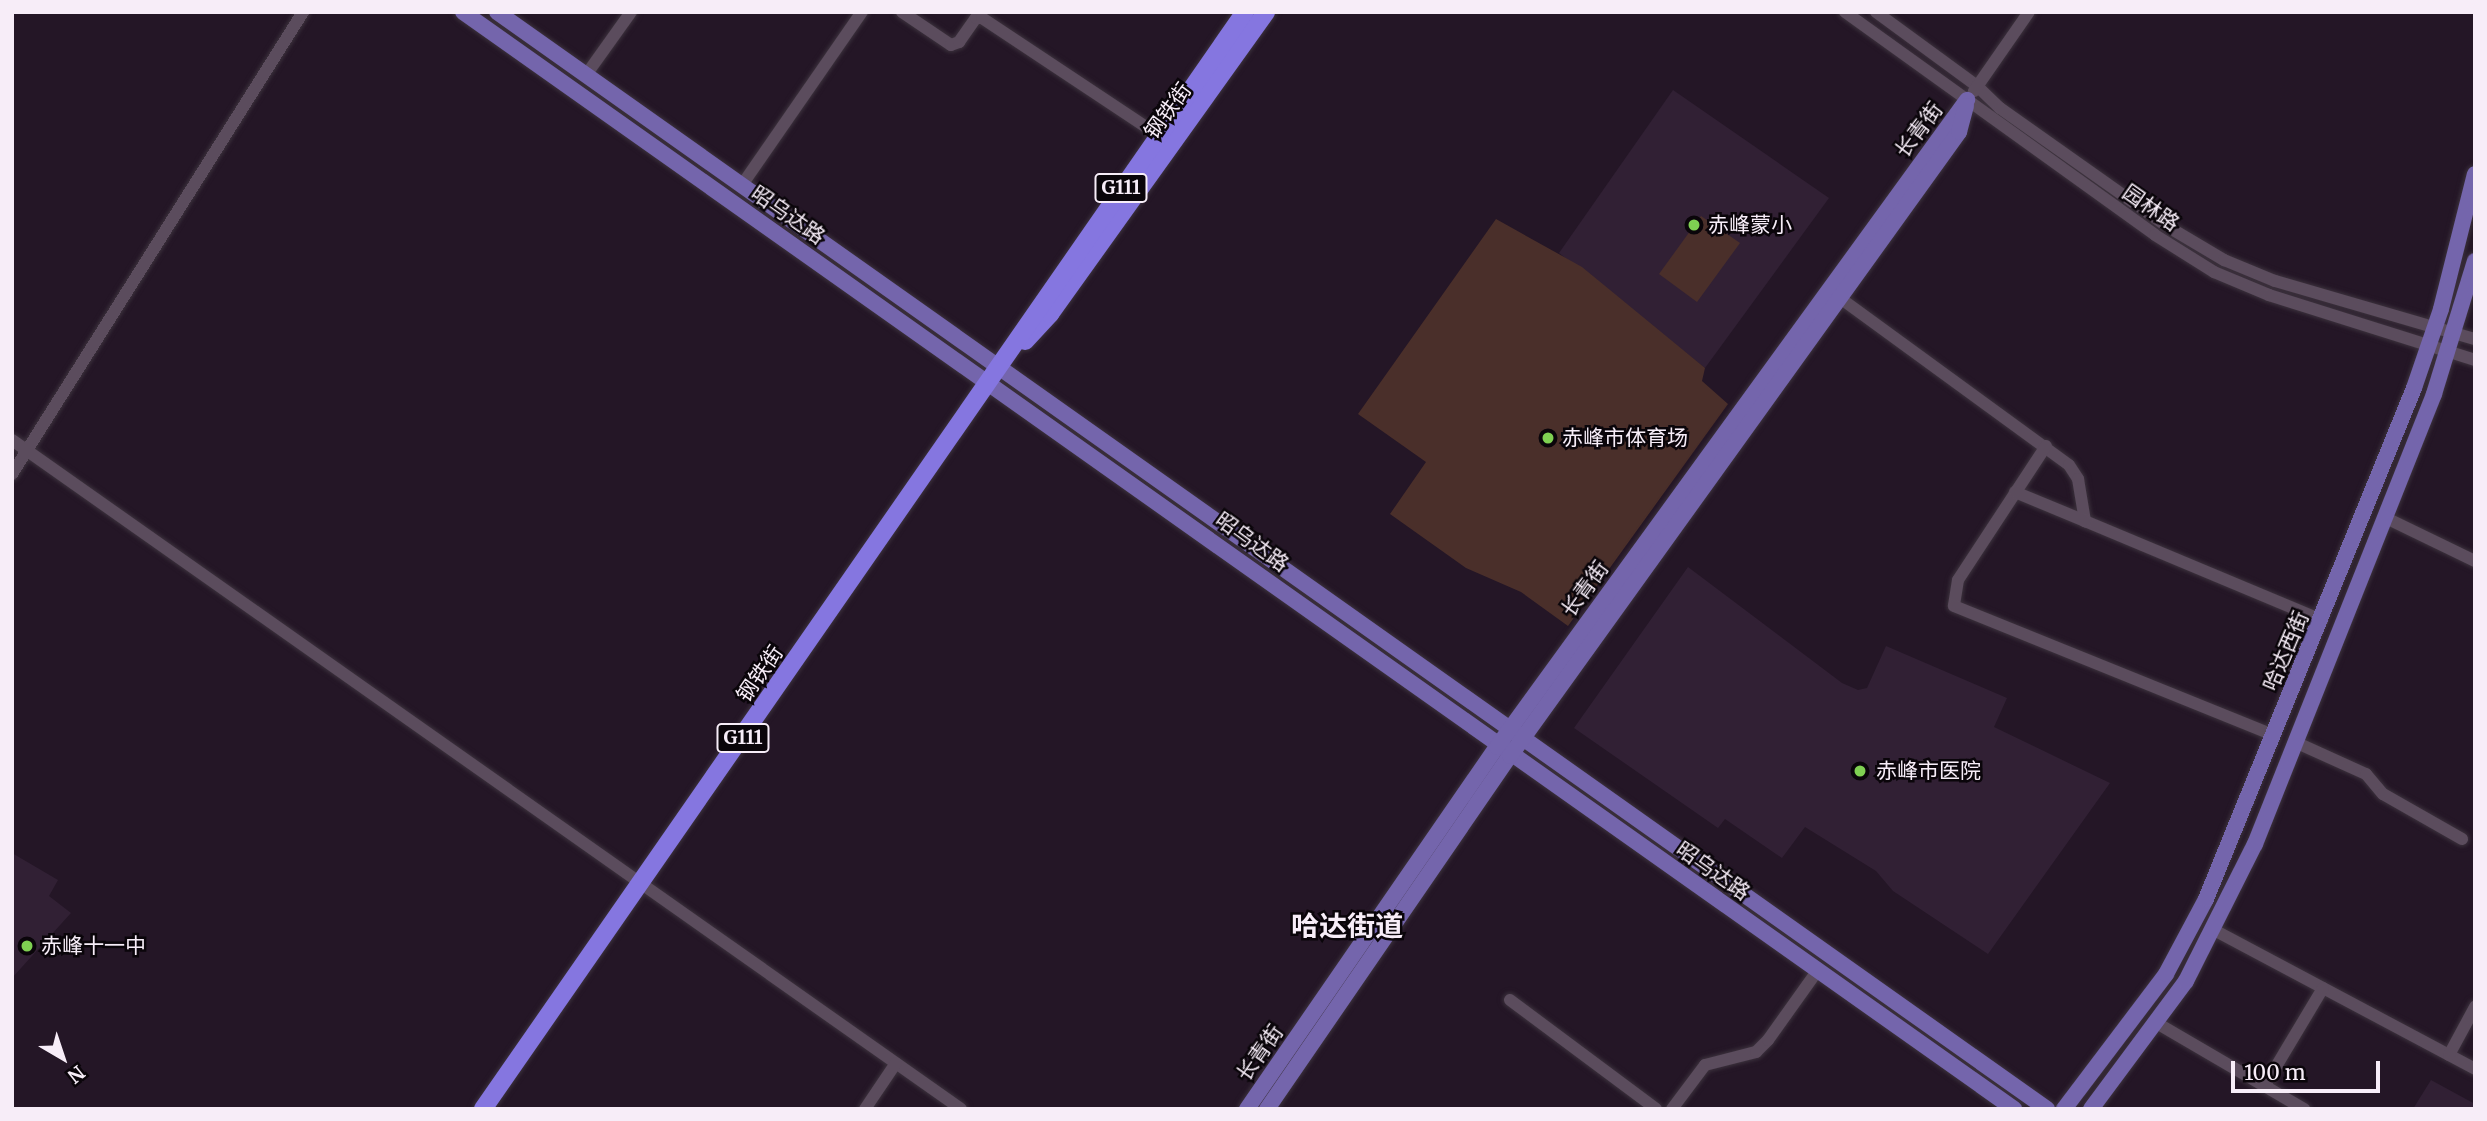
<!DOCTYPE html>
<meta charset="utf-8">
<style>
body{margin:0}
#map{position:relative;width:2487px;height:1121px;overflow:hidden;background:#241626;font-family:Merriweather,"Noto Sans SC",serif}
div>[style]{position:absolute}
.built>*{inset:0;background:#312034}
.green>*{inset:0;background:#4a2f2a}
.roads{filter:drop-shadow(0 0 2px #3c323d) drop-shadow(0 0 2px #3c323d)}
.minor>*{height:12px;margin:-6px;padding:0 6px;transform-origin:6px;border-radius:6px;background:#5b4c5d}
.major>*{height:16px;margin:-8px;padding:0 8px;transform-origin:8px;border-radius:8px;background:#7465ac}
.highway>*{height:18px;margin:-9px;padding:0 9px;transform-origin:9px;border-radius:9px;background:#8576e0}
.dots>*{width:19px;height:19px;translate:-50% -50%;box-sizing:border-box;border:4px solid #0a050a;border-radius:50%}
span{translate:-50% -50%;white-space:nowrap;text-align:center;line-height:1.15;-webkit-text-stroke:5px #0a050a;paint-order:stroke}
.shield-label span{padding:2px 5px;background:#0a050a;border:2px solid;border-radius:5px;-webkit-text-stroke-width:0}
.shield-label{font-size:19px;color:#f7edf8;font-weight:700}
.street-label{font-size:21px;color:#f7edf8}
.poi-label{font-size:21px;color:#f7edf8}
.left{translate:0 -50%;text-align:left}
.district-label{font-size:28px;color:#f7edf8;font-weight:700}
.frame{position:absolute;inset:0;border:14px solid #f7edf8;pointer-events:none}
.north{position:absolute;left:28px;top:1023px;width:70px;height:70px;-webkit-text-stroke:5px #0a050a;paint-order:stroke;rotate:141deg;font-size:19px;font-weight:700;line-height:28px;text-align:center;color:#f7edf8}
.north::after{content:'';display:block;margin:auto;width:24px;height:32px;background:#f7edf8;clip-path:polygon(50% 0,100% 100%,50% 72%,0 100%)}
.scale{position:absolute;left:2231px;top:1061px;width:149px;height:32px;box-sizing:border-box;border:4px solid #f7edf8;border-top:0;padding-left:9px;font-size:21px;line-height:24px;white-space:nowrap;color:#f7edf8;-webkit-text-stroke:5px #0a050a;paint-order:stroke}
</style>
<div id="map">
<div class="built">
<div style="clip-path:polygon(1673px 90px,1829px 198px,1705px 368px,1559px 253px)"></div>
<div style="clip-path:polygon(1688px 567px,1842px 683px,1858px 690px,1867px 688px,1886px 646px,2007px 698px,1994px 727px,2110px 783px,1988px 954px,1893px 891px,1876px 871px,1805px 827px,1782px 858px,1725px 819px,1718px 828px,1574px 728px)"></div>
<div style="clip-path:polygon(12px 853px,58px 880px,49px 896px,71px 913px,12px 978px)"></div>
<div style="clip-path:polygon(2431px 1080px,2475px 1104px,2475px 1109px,2413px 1109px)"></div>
</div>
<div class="green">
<div style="clip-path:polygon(1701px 216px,1740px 243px,1697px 302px,1659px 274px)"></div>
<div style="clip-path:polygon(1496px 219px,1582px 267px,1705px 368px,1702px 381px,1728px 404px,1568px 626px,1521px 592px,1466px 568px,1390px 514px,1426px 462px,1358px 414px)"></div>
</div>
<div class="roads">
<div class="minor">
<div style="left:902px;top:12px;width:59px;rotate:34deg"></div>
<div style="left:951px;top:45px;width:9px;rotate:-21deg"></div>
<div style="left:959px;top:42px;width:29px;rotate:-55deg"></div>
<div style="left:976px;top:18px;width:6px"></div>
<div style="left:982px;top:18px;width:211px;rotate:33.6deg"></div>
<div style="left:1845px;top:12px;width:382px;rotate:35.7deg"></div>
<div style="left:2155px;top:235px;width:70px;rotate:32.1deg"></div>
<div style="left:2214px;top:272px;width:60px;rotate:22.7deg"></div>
<div style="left:2269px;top:295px;width:216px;rotate:17.5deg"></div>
<div style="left:1876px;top:12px;width:125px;rotate:36.2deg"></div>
<div style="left:1977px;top:86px;width:32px;rotate:44deg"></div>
<div style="left:2000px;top:108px;width:202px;rotate:35.3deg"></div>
<div style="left:2165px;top:225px;width:69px;rotate:30.7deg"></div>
<div style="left:2224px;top:260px;width:55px;rotate:22.4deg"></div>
<div style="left:2275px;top:281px;width:208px;rotate:16.2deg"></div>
<div style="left:586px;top:75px;width:77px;rotate:-54.5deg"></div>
<div style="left:1974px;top:91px;width:96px;rotate:-55.2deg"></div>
<div style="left:742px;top:185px;width:211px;rotate:-55.3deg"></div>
<div style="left:1840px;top:298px;width:283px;rotate:36.1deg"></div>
<div style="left:2069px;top:465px;width:17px;rotate:57deg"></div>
<div style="left:2078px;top:479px;width:43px;rotate:80.5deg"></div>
<div style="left:2085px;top:521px;width:257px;rotate:22.7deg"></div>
<div style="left:12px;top:440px;width:1161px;rotate:35.18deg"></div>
<div style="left:2046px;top:446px;width:160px;rotate:123.3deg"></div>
<div style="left:1958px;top:580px;width:26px;rotate:99deg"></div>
<div style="left:1954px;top:606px;width:345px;rotate:22deg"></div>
<div style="left:12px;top:474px;width:546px;rotate:-57.79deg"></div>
<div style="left:2015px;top:492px;width:76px;rotate:22.5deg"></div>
<div style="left:2384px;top:517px;width:101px;rotate:25.8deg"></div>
<div style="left:2295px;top:742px;width:78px;rotate:24.3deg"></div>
<div style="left:2366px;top:774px;width:26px;rotate:50deg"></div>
<div style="left:2383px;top:794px;width:91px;rotate:29.7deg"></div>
<div style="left:2214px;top:930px;width:296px;rotate:28deg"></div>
<div style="left:1510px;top:1000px;width:182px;rotate:36.7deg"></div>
<div style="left:2155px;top:1022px;width:173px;rotate:30.3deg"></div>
<div style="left:2449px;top:1055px;width:55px;rotate:-61.6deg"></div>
<div style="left:2265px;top:1085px;width:113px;rotate:-59.1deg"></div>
<div style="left:865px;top:1109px;width:55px;rotate:-56deg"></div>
<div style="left:1672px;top:1109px;width:55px;rotate:-53.1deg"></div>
<div style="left:1705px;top:1065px;width:53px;rotate:-14.3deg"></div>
<div style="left:1756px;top:1052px;width:17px;rotate:-45deg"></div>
<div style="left:1768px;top:1040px;width:86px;rotate:-54.5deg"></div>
</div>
<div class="major">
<div style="left:463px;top:12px;width:1900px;rotate:35.27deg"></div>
<div style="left:497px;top:12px;width:1899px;rotate:35.29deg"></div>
<div style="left:1247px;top:1109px;width:440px;rotate:-55.4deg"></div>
<div style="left:1497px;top:747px;width:800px;rotate:-54deg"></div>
<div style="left:1267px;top:1109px;width:429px;rotate:-55.5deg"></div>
<div style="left:1510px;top:756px;width:769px;rotate:-54.26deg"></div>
<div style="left:1959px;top:132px;width:27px;rotate:-75deg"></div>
<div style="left:2064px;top:1109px;width:169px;rotate:-52.9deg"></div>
<div style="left:2166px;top:974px;width:85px;rotate:-61.9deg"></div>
<div style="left:2206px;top:899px;width:552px;rotate:-67.85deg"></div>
<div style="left:2414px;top:388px;width:83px;rotate:-71.1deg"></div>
<div style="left:2441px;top:309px;width:139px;rotate:-75.9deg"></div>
<div style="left:2091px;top:1109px;width:159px;rotate:-53.4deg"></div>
<div style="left:2186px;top:981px;width:153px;rotate:-63.3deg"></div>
<div style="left:2255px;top:844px;width:484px;rotate:-68.3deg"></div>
<div style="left:2434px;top:394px;width:139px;rotate:-72.9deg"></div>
</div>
<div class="highway">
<div style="left:1025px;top:341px;width:37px;rotate:-47deg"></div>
<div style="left:1050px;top:314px;width:371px;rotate:-54.4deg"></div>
<div style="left:483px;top:1109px;width:1336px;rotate:-55.22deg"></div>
</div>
</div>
<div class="dots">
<div style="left:1694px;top:225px;background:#7fd052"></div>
<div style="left:1548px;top:438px;background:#7fd052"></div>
<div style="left:1860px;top:771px;background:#7fd052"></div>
<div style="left:27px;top:946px;background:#7fd052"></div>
</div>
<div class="shield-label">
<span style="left:1121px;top:188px">G111</span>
<span style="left:743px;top:738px">G111</span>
</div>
<div class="street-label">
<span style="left:1168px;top:111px;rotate:-54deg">钢铁街</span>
<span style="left:1919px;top:130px;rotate:-53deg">长青街</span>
<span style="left:2151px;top:208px;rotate:35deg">园林路</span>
<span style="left:788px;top:215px;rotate:35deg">昭乌达路</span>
<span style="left:1252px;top:542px;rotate:36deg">昭乌达路</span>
<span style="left:1585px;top:589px;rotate:-54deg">长青街</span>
<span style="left:2286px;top:651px;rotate:-67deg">哈达西街</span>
<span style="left:760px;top:674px;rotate:-55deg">钢铁街</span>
<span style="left:1713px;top:871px;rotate:35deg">昭乌达路</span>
<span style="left:1260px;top:1053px;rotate:-55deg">长青街</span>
</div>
<div class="poi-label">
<span class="left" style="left:1708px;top:225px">赤峰蒙小</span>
<span class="left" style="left:1562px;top:438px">赤峰市体育场</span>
<span class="left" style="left:1876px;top:771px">赤峰市医院</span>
<span class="left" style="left:41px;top:946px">赤峰十一中</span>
</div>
<div class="district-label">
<span style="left:1347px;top:926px">哈达街道</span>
</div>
<div class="frame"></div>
<div class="north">N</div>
<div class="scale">100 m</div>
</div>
